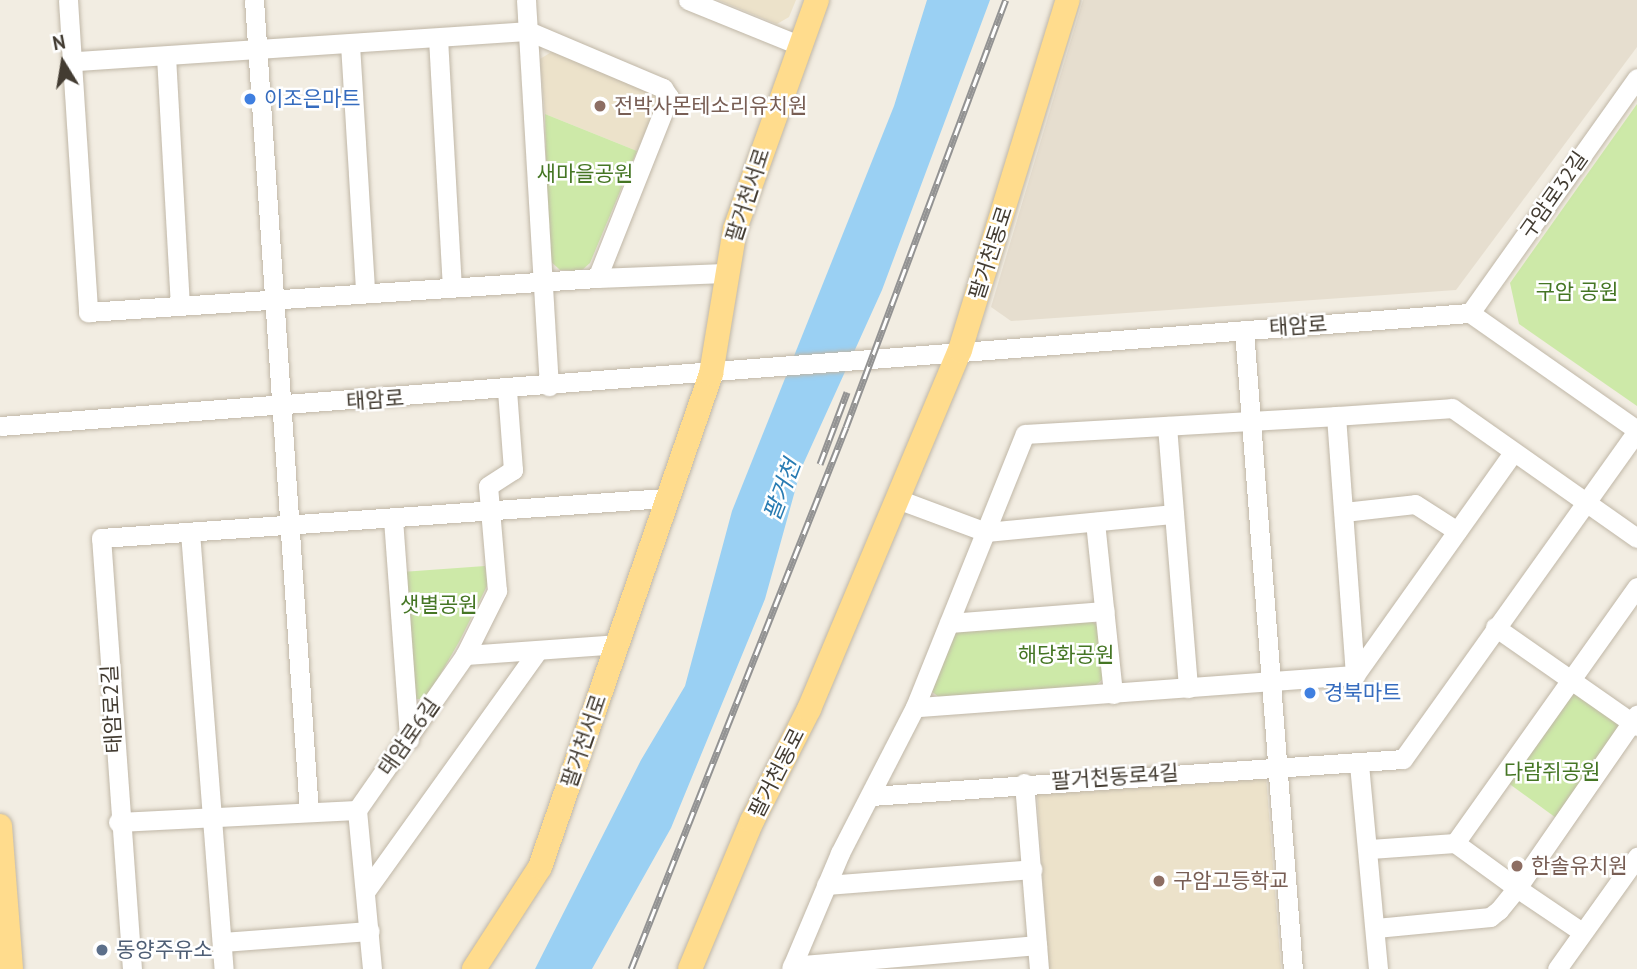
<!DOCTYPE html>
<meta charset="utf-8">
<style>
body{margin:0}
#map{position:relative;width:1637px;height:969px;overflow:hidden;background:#f2ede2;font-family:"PT Sans","Noto Sans KR",sans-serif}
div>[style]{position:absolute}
.residential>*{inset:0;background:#e6decf}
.education>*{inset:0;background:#ece2ca}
.green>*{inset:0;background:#cde9a8}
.water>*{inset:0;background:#9ad0f3}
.roads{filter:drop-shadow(0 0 2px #c0b7a7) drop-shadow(0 0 2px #c0b7a7)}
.minor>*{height:19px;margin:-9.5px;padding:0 9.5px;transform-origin:9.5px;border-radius:9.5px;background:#fff}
.major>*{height:24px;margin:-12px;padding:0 12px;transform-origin:12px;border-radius:12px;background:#ffdc8d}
.rail>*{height:7px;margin-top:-3.5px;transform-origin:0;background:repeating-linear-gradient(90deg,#fff 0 13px,#939393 0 26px);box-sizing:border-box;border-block:2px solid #939393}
.dots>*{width:19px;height:19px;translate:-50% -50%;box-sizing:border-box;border:4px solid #fff;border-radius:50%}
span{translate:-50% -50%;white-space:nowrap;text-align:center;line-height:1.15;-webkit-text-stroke:5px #fff;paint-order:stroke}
.shop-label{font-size:21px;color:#366cbe}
.left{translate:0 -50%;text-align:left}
.education-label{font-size:21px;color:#785e54}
.park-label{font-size:21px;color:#457624}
.street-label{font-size:21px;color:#433c32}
.service-label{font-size:21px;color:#4e5e75}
.water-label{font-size:23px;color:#287bb2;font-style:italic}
.north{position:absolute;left:28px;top:28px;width:70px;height:70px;-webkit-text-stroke:5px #fff;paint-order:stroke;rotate:349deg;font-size:19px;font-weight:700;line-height:28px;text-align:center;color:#433c32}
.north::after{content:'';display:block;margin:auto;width:24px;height:32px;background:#433c32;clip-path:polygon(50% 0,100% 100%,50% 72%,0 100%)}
</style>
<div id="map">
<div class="residential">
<div style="clip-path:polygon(1083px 0,1637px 0,1637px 47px,1456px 290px,1011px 321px,991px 307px)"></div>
</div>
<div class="education">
<div style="clip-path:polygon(718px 0,796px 0,789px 17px,777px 24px)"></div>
<div style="clip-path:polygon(553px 51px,655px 90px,659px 99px,637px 151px,545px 114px,540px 59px)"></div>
<div style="clip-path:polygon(1266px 776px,1281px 969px,1049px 969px,1037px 794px)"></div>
</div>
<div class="green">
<div style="clip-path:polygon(1637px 104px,1637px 406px,1519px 324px,1510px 283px)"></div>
<div style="clip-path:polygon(545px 114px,637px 151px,590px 263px,581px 271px,560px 270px,548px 259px)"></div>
<div style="clip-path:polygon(485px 566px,488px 584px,459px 642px,426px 699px,411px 699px,402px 572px)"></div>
<div style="clip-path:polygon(1085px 618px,1100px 626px,1105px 677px,1094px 687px,943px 700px,931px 691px,950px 636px,961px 629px)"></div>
<div style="clip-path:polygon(1571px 688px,1626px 724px,1559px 820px,1504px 780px)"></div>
</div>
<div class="water">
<div style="clip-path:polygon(927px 0,990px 0,882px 290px,801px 469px,765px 599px,671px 828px,592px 969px,535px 969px,641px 760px,685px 686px,732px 511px,894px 106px)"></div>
</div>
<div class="roads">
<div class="minor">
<div style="left:68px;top:0;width:313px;rotate:86.3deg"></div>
<div style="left:88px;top:312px;width:510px;rotate:-3.82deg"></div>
<div style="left:597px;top:278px;width:195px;rotate:-68.3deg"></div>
<div style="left:669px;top:97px;width:11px;rotate:-124deg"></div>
<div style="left:663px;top:88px;width:147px;rotate:-157.1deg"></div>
<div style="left:528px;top:31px;width:457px;rotate:176.2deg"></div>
<div style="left:254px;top:0;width:814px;rotate:86.13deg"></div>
<div style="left:526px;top:0;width:387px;rotate:86.6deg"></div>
<div style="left:688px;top:0;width:120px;rotate:22.1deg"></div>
<div style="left:438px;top:38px;width:248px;rotate:86.8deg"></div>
<div style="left:350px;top:44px;width:247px;rotate:86.5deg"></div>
<div style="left:166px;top:56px;width:248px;rotate:86.8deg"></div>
<div style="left:597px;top:278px;width:128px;rotate:-2.2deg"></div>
<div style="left:1470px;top:313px;width:288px;rotate:-54.6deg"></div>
<div style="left:1244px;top:330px;width:641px;rotate:85.62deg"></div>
<div style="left:1336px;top:416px;width:116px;rotate:-3.9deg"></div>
<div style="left:1452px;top:408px;width:226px;rotate:35.1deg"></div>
<div style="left:0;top:426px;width:1474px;rotate:-4.4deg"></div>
<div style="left:1470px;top:313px;width:204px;rotate:35deg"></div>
<div style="left:1167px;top:426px;width:263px;rotate:85.4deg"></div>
<div style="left:900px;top:500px;width:92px;rotate:20.4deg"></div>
<div style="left:986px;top:532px;width:189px;rotate:-5.5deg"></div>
<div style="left:1344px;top:512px;width:71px;rotate:-6.4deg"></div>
<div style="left:1415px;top:504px;width:50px;rotate:32.7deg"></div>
<div style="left:393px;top:519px;width:221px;rotate:85.8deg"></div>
<div style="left:1095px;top:522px;width:173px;rotate:84deg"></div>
<div style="left:190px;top:532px;width:438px;rotate:85.6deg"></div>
<div style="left:949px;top:623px;width:156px;rotate:-4.4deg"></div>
<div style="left:1495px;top:627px;width:173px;rotate:34.9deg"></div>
<div style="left:465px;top:655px;width:152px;rotate:-4.1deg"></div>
<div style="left:1355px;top:675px;width:271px;rotate:-54.6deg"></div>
<div style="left:1359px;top:764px;width:206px;rotate:84.7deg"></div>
<div style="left:1024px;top:783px;width:187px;rotate:85.4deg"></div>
<div style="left:871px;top:796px;width:533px;rotate:-3.98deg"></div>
<div style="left:1403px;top:759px;width:403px;rotate:-54.5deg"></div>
<div style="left:118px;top:822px;width:239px;rotate:-2.9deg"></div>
<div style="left:1370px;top:849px;width:85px;rotate:-4deg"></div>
<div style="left:1455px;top:843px;width:314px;rotate:-54.6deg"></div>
<div style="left:826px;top:885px;width:207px;rotate:-4.4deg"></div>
<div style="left:365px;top:892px;width:294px;rotate:-54.4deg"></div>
<div style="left:1376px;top:928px;width:115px;rotate:-5.5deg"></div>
<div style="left:1490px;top:917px;width:11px;rotate:-38deg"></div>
<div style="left:1499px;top:910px;width:28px;rotate:-51deg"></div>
<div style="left:1517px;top:888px;width:77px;rotate:-144deg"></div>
<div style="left:1582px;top:932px;width:78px;rotate:-145.9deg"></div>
<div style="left:1517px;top:888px;width:211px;rotate:-55.3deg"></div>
<div style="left:222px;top:942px;width:148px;rotate:-4.3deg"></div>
<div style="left:792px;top:966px;width:246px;rotate:-4.9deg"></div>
<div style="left:132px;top:969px;width:432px;rotate:-94.1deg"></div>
<div style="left:101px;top:538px;width:565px;rotate:-4.06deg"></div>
<div style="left:372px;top:969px;width:160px;rotate:-95.4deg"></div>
<div style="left:357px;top:810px;width:189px;rotate:-55.1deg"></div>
<div style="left:465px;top:655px;width:72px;rotate:-63.4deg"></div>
<div style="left:497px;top:591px;width:105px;rotate:-94.9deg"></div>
<div style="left:488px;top:486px;width:30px;rotate:-33deg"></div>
<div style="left:513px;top:470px;width:80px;rotate:-94.3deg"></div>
<div style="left:791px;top:969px;width:126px;rotate:-67.1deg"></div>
<div style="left:840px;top:853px;width:164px;rotate:-62.8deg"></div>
<div style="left:915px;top:707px;width:294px;rotate:-68.1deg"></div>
<div style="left:1025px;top:434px;width:312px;rotate:-3.3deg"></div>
<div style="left:1336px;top:416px;width:260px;rotate:85.8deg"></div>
<div style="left:1355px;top:675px;width:441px;rotate:175.8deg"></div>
<div style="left:1557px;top:969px;width:138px;rotate:-54.5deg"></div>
</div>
<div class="major">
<div style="left:0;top:826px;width:143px;rotate:85.6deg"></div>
<div style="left:474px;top:969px;width:121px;rotate:-57.1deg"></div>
<div style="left:540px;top:867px;width:522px;rotate:-70.87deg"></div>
<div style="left:711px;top:374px;width:147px;rotate:-80.6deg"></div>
<div style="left:735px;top:229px;width:243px;rotate:-70.3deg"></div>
<div style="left:690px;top:969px;width:160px;rotate:-67.3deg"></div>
<div style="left:752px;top:821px;width:126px;rotate:-63deg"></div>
<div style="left:809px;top:709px;width:389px;rotate:-67.2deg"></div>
<div style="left:960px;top:350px;width:366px;rotate:-72.9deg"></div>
</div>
</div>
<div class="rail">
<div style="left:820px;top:464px;width:77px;rotate:-69.4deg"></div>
<div style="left:631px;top:969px;width:583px;rotate:-68.36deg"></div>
<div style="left:846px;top:427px;width:456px;rotate:-69.5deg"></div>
</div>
<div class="dots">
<div style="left:250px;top:99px;background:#3f7fe0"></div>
<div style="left:600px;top:106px;background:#8d6e63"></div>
<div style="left:1310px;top:693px;background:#3f7fe0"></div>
<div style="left:1517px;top:866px;background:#8d6e63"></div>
<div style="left:1159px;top:881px;background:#8d6e63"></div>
<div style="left:102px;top:950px;background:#5c6f8a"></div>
</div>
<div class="shop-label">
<span class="left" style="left:264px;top:99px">이조은마트</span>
<span class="left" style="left:1324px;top:693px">경북마트</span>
</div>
<div class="education-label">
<span class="left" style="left:614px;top:106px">전박사몬테소리유치원</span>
<span class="left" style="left:1531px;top:866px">한솔유치원</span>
<span class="left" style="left:1173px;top:881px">구암고등학교</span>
</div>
<div class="park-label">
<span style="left:585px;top:174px">새마을공원</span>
<span style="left:1577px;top:292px">구암 공원</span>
<span style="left:439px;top:605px">샛별공원</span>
<span style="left:1066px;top:655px">해당화공원</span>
<span style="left:1552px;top:772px">다람쥐공원</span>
</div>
<div class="street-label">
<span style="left:748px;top:195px;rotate:-72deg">팔거천서로</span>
<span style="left:1554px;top:195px;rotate:-55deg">구암로32길</span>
<span style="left:991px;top:253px;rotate:-72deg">팔거천동로</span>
<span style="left:1298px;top:326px;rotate:-4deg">태암로</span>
<span style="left:375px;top:400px;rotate:-4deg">태암로</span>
<span style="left:112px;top:709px;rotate:-93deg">태암로2길</span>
<span style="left:409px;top:737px;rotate:-55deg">태암로6길</span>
<span style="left:584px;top:741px;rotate:-71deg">팔거천서로</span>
<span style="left:777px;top:773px;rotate:-63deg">팔거천동로</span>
<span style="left:1115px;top:777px;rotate:-4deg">팔거천동로4길</span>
</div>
<div class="service-label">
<span class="left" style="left:116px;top:950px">동양주유소</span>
</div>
<div class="water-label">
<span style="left:782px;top:490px;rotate:-69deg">팔거천</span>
</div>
<div class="north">N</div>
</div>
